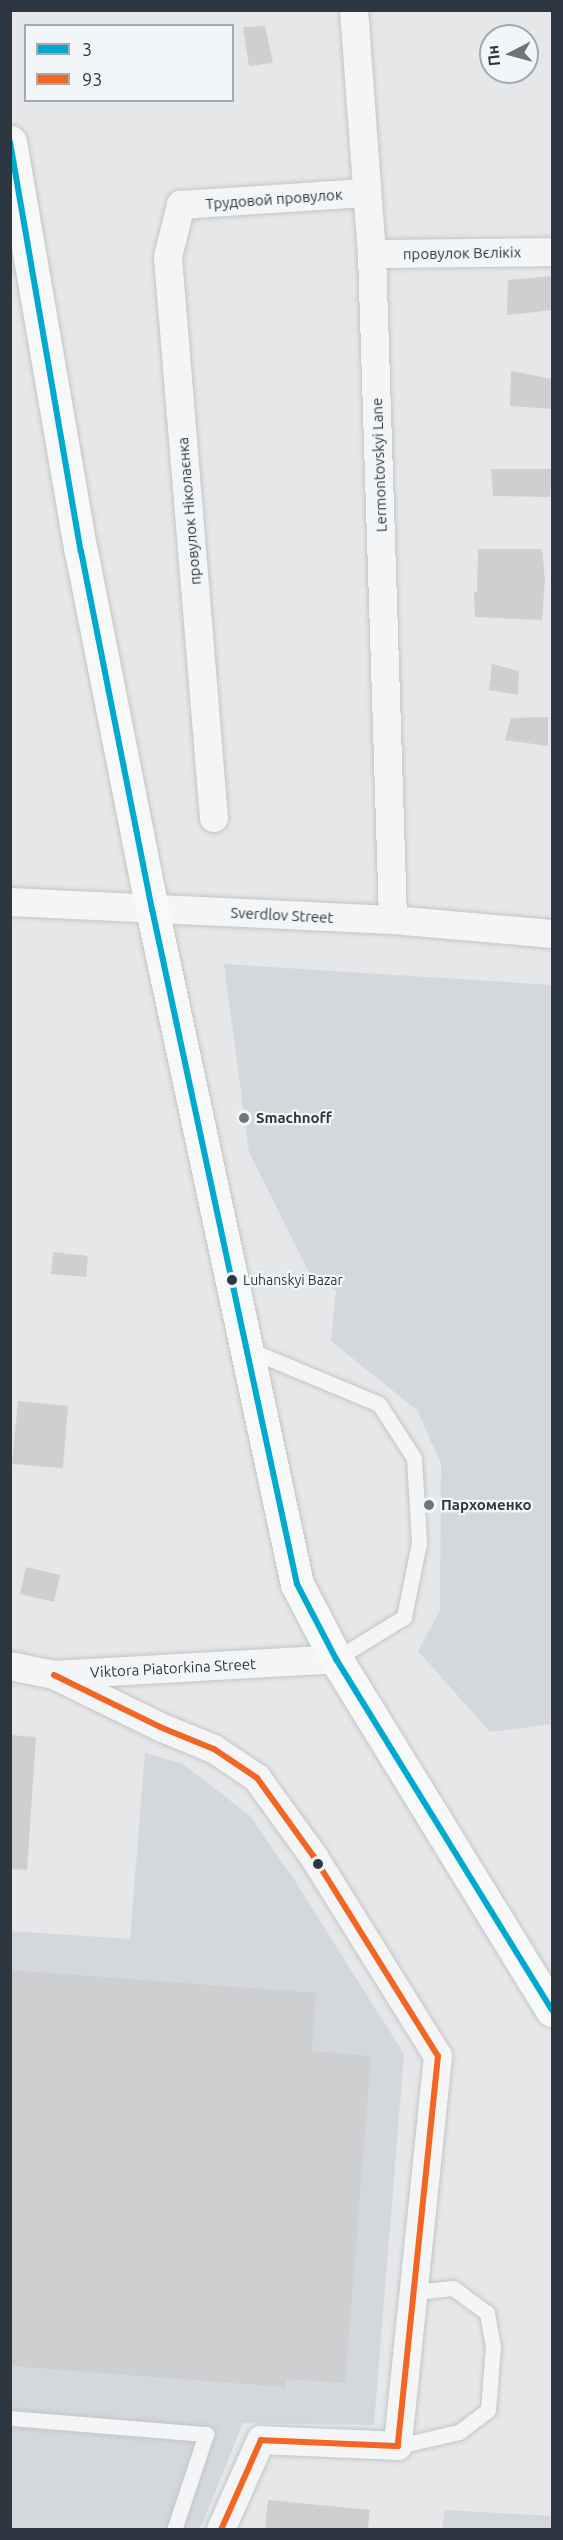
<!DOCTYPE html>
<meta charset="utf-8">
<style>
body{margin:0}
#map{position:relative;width:563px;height:2540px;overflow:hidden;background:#e5e7e9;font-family:Ubuntu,sans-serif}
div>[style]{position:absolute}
.built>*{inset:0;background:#d4d7dc}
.building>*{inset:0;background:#cdcfd1}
.roads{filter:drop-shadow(0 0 2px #c3c5c7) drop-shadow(0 0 2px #c3c5c7)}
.lane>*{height:15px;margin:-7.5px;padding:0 7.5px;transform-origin:7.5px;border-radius:7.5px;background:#f4f5f6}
.street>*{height:28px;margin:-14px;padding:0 14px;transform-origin:14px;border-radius:14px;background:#f4f5f6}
.primary>*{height:33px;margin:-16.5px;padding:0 16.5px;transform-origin:16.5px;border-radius:16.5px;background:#f7f8f8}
.bus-1>*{height:6px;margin:-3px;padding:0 3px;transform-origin:3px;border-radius:3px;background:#00a9ce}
.bus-2>*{height:6px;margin:-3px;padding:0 3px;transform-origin:3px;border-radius:3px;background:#f26522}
.dots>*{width:16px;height:16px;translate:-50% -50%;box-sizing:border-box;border:3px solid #f3f6f8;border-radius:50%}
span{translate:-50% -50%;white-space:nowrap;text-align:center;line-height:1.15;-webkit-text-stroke:4.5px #f3f6f8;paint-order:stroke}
.bus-label{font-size:14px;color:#2d3741}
.left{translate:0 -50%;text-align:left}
.street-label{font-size:15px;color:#2d3741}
.poi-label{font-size:15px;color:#2d3741;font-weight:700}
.frame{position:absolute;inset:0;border:12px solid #2d3741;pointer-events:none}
.legend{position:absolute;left:24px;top:24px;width:210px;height:78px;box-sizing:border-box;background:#f3f6f8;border:2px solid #a4aaaf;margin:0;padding:8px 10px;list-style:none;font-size:18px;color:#2d3741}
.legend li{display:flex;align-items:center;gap:12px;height:30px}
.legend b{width:30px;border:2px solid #a4aaaf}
.north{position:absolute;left:479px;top:24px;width:60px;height:60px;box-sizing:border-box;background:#f3f6f8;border:2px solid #a4aaaf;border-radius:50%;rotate:264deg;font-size:16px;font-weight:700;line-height:24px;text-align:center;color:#2d3741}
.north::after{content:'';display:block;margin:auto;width:21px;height:27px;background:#6d757c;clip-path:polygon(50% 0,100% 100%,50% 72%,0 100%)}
</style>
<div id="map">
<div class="built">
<div style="clip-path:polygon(224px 964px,552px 985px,552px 1724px,490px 1732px,418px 1651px,440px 1610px,441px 1464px,417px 1410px,331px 1341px,336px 1291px,308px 1271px,249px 1152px)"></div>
<div style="clip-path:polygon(145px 1753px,183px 1764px,250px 1816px,295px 1881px,404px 2054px,374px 2425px,243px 2423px,200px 2529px,11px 2529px,10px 1931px,130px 1939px)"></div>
<div style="clip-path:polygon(445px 2510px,552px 2516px,552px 2529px,442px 2529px)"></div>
</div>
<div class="building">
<div style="clip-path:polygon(265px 26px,273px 63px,249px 66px,243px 27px)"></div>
<div style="clip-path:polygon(552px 276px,552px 310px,507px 315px,508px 280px)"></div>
<div style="clip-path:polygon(511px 371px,552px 379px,552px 409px,510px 406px)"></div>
<div style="clip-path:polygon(491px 469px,552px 469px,550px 497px,493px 496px)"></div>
<div style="clip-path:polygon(478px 549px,542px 549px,545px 580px,542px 620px,475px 617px,474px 592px,477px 592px)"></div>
<div style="clip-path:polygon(492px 664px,519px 671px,518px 695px,489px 690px)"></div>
<div style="clip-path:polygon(548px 717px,548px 746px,505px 740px,511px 718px)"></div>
<div style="clip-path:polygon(53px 1252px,88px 1256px,86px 1277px,51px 1274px)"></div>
<div style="clip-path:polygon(18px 1401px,68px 1406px,63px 1468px,12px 1464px)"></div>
<div style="clip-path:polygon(26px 1567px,60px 1575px,54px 1602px,20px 1594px)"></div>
<div style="clip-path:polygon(10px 1735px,36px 1737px,27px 1870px,10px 1869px)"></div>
<div style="clip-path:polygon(10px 1970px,316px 1993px,312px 2051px,371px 2056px,345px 2383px,286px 2379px,286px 2387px,10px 2366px)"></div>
<div style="clip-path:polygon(268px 2500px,370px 2510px,368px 2529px,265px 2529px)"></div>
</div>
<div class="roads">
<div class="lane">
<div style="left:247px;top:1349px;width:143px;rotate:22.6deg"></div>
<div style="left:379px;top:1404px;width:64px;rotate:57.1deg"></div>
<div style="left:414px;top:1458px;width:85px;rotate:86.6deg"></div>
<div style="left:419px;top:1543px;width:76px;rotate:101.5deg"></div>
<div style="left:404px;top:1617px;width:80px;rotate:148.3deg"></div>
<div style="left:10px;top:2418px;width:197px;rotate:4.7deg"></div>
<div style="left:206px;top:2434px;width:101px;rotate:108.4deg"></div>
<div style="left:398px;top:2446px;width:63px;rotate:-12.9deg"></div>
<div style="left:459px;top:2432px;width:36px;rotate:-37deg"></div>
<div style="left:488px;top:2410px;width:63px;rotate:-85.5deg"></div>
<div style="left:493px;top:2347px;width:35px;rotate:-100deg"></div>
<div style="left:487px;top:2313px;width:42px;rotate:-143.7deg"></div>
<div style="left:453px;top:2288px;width:39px;rotate:174deg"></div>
</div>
<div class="street">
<div style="left:354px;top:10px;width:245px;rotate:85.8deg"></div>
<div style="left:372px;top:254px;width:666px;rotate:88.19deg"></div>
<div style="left:372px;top:254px;width:180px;rotate:-0.6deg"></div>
<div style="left:214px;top:818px;width:563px;rotate:-94.69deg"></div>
<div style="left:168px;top:257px;width:54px;rotate:-76deg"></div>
<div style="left:181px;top:205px;width:186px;rotate:-3.7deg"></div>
<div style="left:10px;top:902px;width:383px;rotate:2.7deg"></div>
<div style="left:393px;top:920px;width:160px;rotate:5deg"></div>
<div style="left:10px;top:1666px;width:45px;rotate:11.6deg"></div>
<div style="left:54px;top:1675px;width:282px;rotate:-3.2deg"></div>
<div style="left:54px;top:1675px;width:118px;rotate:26.1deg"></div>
<div style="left:160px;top:1727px;width:58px;rotate:22.2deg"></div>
<div style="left:214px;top:1749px;width:52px;rotate:34deg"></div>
<div style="left:257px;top:1778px;width:97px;rotate:54.2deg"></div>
<div style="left:314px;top:1857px;width:234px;rotate:58.1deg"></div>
<div style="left:438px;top:2056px;width:392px;rotate:95.9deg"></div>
<div style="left:398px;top:2446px;width:137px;rotate:-177.5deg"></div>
<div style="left:261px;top:2440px;width:98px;rotate:114deg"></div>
</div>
<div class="primary">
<div style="left:10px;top:142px;width:415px;rotate:80.2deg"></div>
<div style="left:81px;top:551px;width:365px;rotate:78.8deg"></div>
<div style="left:152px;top:909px;width:690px;rotate:77.88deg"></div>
<div style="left:297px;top:1584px;width:85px;rotate:62.5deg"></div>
<div style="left:336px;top:1659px;width:412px;rotate:58.4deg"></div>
</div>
</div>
<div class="bus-1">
<div style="left:10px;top:142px;width:415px;rotate:80.2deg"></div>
<div style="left:81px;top:551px;width:365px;rotate:78.8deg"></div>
<div style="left:152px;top:909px;width:690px;rotate:77.88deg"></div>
<div style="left:297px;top:1584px;width:85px;rotate:62.5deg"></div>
<div style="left:336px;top:1659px;width:412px;rotate:58.4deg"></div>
</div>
<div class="bus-2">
<div style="left:54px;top:1675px;width:118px;rotate:26.1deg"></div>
<div style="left:160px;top:1727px;width:58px;rotate:22.2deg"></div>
<div style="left:214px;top:1749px;width:52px;rotate:34deg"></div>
<div style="left:257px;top:1778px;width:97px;rotate:54.2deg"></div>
<div style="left:314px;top:1857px;width:234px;rotate:58.1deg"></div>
<div style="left:438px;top:2056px;width:392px;rotate:95.9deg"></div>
<div style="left:398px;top:2446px;width:137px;rotate:-177.5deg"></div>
<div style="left:261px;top:2440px;width:98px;rotate:114deg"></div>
</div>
<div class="dots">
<div style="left:244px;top:1118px;background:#6d757c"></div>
<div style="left:232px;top:1280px;background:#2d3741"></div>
<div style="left:429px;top:1505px;background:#6d757c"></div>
<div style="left:318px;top:1864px;background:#2d3741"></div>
</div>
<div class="bus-label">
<span class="left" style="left:243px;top:1280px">Luhanskyi Bazar</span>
</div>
<div class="street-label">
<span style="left:274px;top:199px;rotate:-4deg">Трудовой провулок</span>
<span style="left:462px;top:253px;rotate:-1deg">провулок Вєлікіх</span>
<span style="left:379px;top:465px;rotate:-92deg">Lermontovskyi Lane</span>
<span style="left:189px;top:511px;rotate:-95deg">провулок Ніколаєнка</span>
<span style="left:282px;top:915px;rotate:3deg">Sverdlov Street</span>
<span style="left:173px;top:1668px;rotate:-3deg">Viktora Piatorkina Street</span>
</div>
<div class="poi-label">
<span class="left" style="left:256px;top:1118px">Smachnoff</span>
<span class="left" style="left:441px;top:1505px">Пархоменко</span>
</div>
<div class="frame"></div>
<ul class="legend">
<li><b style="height:8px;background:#00a9ce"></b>3</li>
<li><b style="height:8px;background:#f26522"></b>93</li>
</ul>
<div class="north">Пн</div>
</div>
